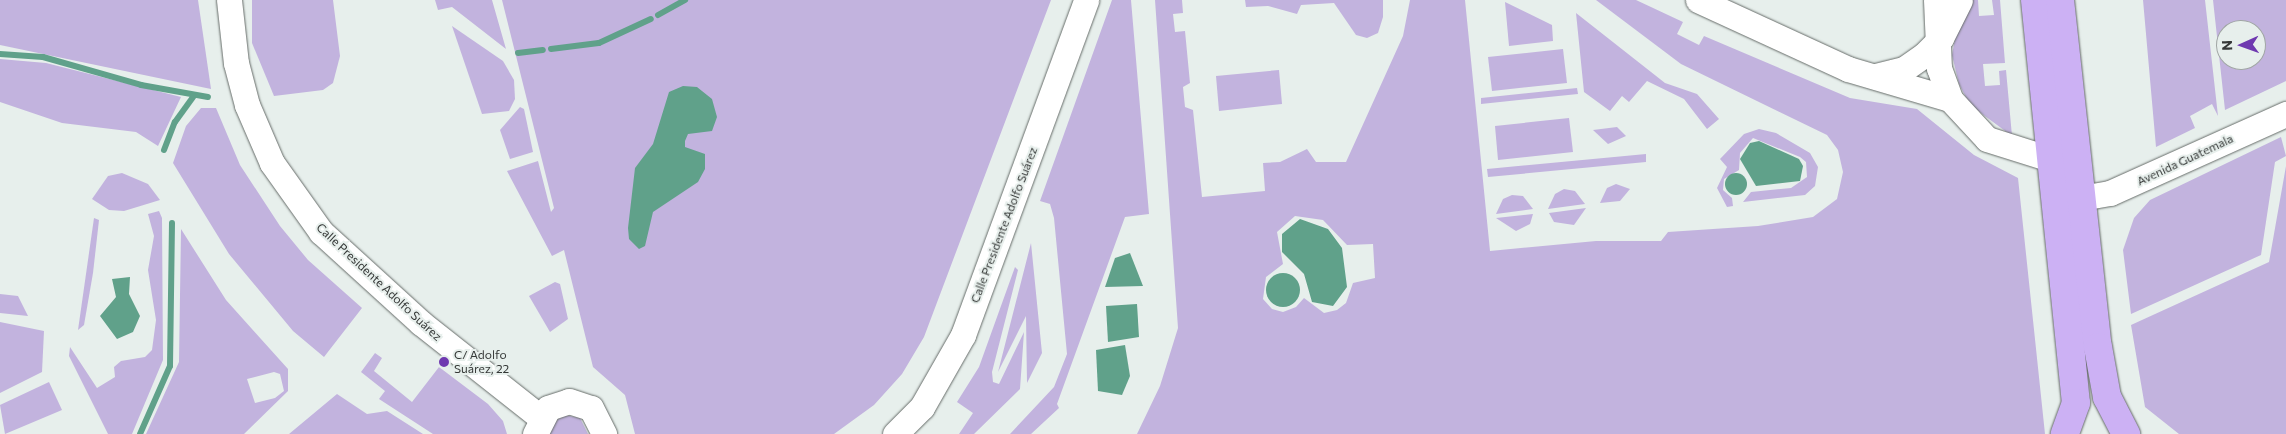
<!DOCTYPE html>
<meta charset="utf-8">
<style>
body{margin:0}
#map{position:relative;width:2286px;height:434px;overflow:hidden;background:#e7efec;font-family:Commissioner,sans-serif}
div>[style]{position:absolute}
.green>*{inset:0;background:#c2b3de}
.water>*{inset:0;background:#60a18a}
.round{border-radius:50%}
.stream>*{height:6px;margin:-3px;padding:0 3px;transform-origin:3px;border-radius:3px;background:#60a18a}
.roads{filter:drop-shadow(0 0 1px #666c69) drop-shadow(0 0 1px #666c69)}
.minor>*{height:25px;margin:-12.5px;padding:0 12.5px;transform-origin:12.5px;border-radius:12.5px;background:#fff}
.major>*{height:28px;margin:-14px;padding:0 14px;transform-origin:14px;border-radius:14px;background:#ccb1f4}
.dots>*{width:14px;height:14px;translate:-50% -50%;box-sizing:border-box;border:2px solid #e7efec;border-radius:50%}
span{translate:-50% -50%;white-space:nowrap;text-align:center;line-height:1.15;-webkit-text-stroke:4px #e7efec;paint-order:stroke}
.street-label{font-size:12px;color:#353837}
.poi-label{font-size:12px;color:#353837}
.left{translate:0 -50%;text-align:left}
.north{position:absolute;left:2216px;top:20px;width:50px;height:50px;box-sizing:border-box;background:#e7efec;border:1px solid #a0a6a4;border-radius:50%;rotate:268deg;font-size:14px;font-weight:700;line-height:20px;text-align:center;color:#353837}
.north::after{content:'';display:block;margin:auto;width:18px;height:22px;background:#6f39b0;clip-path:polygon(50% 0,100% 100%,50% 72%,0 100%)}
</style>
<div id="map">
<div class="green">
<div style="clip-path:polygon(0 0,198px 0,211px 89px,0 45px)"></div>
<div style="clip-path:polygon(252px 0,333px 0,340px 56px,333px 83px,323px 90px,274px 96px,252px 43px)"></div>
<div style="clip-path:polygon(435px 0,492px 0,506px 49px,452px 7px,438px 10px)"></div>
<div style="clip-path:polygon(502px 0,1051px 0,924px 337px,902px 374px,874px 405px,834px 434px,635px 434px,625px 395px,593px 367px,564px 250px,552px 256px,507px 171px,538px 161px,551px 212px,554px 208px)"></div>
<div style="clip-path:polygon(1112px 0,1131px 0,1149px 214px,1125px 217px,1057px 404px,1059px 408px,1031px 434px,1010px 434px,1054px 387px,1067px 354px,1054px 218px,1050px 204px,1040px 201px)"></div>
<div style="clip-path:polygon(evenodd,1155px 0,1182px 0,1183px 13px,1173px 14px,1175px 32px,1185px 31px,1190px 83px,1183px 87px,1185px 107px,1193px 110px,1202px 197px,1265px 191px,1263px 163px,1280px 162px,1307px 149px,1316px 162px,1346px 162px,1403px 36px,1410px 0,1465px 0,1490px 251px,1596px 241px,1661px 241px,1668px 232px,1758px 226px,1813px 217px,1837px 199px,1843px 172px,1838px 150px,1827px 135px,1681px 64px,1596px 0,1636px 0,1683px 22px,1677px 34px,1699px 45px,1704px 36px,1850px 98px,1917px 109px,1974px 155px,2018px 178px,2045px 434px,1137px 434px,1160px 386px,1178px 328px,1155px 0,1295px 216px,1323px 220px,1347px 245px,1373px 244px,1375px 278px,1353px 283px,1346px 303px,1337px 310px,1324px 313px,1304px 298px,1296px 307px,1283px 312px,1272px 309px,1263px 299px,1266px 277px,1283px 264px,1277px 232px,1295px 216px)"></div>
<div style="clip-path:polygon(1245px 0,1383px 0,1383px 17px,1378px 33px,1367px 38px,1356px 35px,1334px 3px,1301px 5px,1297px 14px,1268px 6px,1246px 7px)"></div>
<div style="clip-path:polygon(1970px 0,1978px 0,1979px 16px,1994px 15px,1992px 0,2000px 0,2005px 63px,1983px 64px,1985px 86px,2000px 85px,1999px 71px,2006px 70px,2012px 136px,1970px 105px,1959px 84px,1952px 55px,1959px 16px)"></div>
<div style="clip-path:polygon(2143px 0,2205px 0,2218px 116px,2212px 104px,2190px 116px,2195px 128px,2156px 147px)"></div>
<div style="clip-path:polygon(evenodd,2213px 0,2286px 0,2286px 81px,2225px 110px,2213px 0,2226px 30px,2256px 30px,2256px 60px,2226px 60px,2226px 30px)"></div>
<div style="clip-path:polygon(1505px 2px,1552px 25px,1553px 41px,1509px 46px)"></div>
<div style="clip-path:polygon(1576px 13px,1665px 83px,1697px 94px,1719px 119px,1707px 129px,1684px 99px,1647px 81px,1629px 102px,1622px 96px,1610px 111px,1584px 92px)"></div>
<div style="clip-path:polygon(452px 26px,503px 61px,514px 80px,515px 99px,509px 111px,482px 114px)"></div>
<div style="clip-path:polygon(1563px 49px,1567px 83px,1492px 91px,1488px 57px)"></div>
<div style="clip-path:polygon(0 59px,46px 63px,181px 97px,158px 146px,136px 132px,62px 123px,0 102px)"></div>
<div style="clip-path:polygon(1279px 70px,1282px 104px,1219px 111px,1216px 76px)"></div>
<div style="clip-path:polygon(1577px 88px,1578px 94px,1481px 104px,1481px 98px)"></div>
<div style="clip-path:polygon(520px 107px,524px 109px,533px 152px,510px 159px,500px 130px)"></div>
<div style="clip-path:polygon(201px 108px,216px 108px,240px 165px,280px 226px,308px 260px,362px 308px,324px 357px,293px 331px,229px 254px,173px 163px,186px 126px)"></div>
<div style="clip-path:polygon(1569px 118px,1573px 152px,1498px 160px,1495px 126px)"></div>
<div style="clip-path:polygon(1617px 127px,1626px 136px,1608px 144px,1593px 130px)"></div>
<div style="clip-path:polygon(1759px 129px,1776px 133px,1810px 153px,1818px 167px,1815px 186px,1805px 195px,1743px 202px,1751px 192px,1791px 188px,1807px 177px,1806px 162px,1800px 157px,1753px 138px,1740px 153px,1739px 170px,1724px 179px,1723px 190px,1732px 198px,1733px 206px,1727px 207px,1717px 188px,1727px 167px,1720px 159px,1744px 134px)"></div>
<div style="clip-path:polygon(2281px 137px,2286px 156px,2275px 162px,2261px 255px,2131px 314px,2123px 250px,2134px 218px,2150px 200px)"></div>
<div style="clip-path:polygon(1646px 154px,1646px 162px,1488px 177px,1487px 169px)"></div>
<div style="clip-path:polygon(2286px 166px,2286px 434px,2179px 434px,2145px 407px,2131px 325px,2269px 262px)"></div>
<div style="clip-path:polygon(122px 173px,148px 184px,160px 200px,124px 211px,109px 210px,92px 199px,108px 176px)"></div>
<div style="clip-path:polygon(1616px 184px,1630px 189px,1620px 201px,1600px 203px,1607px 188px)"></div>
<div style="clip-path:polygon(1564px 189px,1575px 191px,1585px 204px,1548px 209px,1555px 194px)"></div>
<div style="clip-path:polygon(1512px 195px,1523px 196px,1533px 209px,1496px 214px,1503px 199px)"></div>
<div style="clip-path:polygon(1586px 208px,1574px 225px,1554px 222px,1549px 213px)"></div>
<div style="clip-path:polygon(159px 211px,162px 218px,163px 360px,132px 434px,108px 434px,69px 356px,70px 347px,97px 388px,115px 377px,114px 367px,121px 361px,145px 357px,152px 350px,156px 320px,148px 270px,154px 236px,148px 214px)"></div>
<div style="clip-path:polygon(1533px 214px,1530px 224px,1516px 231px,1496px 218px)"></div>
<div style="clip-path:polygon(94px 218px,99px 220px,93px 273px,84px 325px,78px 330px)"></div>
<div style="clip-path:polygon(evenodd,181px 229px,226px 300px,288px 369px,288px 391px,244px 434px,146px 434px,179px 362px,181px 229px,274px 372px,280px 374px,284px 391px,275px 398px,255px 403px,247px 379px,274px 372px)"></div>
<div style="clip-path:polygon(1031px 243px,1042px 353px,1027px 383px,1026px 316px,998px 372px)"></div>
<div style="clip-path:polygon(1015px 267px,1018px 270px,992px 372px,993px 382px,999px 384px,1024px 332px,1020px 389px,974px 434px,959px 434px,973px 413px,957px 402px,979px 367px)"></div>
<div style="clip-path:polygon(555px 282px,560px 284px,568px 319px,550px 332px,529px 296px)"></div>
<div style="clip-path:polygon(0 294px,18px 296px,28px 316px,0 313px)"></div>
<div style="clip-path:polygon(0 322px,44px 331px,42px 372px,0 393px)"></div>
<div style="clip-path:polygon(375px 353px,382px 358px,374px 371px,412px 402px,439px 367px,488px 404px,503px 421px,507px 434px,433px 434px,379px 399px,385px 391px,361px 372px)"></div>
<div style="clip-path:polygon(49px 382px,62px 410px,5px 434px,0 405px)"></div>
<div style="clip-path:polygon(337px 394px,367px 414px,387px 411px,423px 434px,289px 434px)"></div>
<div style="clip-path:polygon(565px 415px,580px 418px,588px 434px,550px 434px,552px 423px)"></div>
</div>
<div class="water">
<div style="clip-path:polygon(683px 86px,697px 87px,712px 99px,717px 117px,712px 131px,688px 134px,685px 141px,685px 147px,705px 154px,705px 169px,698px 182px,653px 212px,645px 246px,639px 249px,629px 239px,628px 228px,635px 168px,653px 144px,669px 92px)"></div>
<div style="clip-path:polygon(1759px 141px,1799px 159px,1803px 166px,1800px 181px,1756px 186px,1740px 159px,1750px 143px)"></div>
<div class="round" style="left:1725px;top:173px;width:22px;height:22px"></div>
<div style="clip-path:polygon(1300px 219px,1328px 229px,1342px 248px,1347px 287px,1333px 306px,1312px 302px,1304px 274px,1282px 252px,1282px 234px)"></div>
<div style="clip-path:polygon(1130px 253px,1143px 286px,1105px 287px,1115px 258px)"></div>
<div class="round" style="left:1266px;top:273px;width:34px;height:34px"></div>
<div style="clip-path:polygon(130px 277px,129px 294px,140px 316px,133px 332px,117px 339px,100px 316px,116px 297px,112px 279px)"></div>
<div style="clip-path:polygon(1137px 304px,1139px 337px,1108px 342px,1106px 306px)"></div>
<div style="clip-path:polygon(1125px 345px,1130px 376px,1122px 395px,1098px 391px,1096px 350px)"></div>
</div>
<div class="stream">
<div style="left:658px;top:15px;width:31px;rotate:-29deg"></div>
<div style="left:551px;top:49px;width:48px;rotate:-7.1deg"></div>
<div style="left:599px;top:43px;width:57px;rotate:-24.8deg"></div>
<div style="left:518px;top:53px;width:25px;rotate:-7deg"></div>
<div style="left:0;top:54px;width:43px;rotate:4deg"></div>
<div style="left:43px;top:57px;width:102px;rotate:15.9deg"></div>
<div style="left:141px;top:85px;width:68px;rotate:10.2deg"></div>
<div style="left:164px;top:150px;width:30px;rotate:-69deg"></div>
<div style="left:175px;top:122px;width:32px;rotate:-54deg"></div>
<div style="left:140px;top:434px;width:74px;rotate:-66.2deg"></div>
<div style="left:170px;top:366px;width:143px;rotate:-89.2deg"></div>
</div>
<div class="roads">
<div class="minor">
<div style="left:229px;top:0;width:63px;rotate:83.7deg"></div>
<div style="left:236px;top:63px;width:43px;rotate:75.3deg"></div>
<div style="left:247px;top:105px;width:63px;rotate:66.7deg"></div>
<div style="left:272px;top:163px;width:85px;rotate:54.6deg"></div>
<div style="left:321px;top:232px;width:135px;rotate:42.3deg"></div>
<div style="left:421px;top:323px;width:152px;rotate:38.3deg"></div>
<div style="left:1698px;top:0;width:165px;rotate:24.7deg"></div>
<div style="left:1848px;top:69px;width:106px;rotate:16.4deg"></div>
<div style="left:1950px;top:99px;width:54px;rotate:47.2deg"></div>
<div style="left:1987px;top:139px;width:66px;rotate:17.6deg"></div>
<div style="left:1936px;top:0;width:68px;rotate:87.5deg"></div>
<div style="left:1939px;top:68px;width:33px;rotate:70deg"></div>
<div style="left:1876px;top:76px;width:29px;rotate:-14deg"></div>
<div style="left:1904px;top:69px;width:24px;rotate:-35deg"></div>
<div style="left:1924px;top:55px;width:24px;rotate:-45deg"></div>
<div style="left:1941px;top:38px;width:42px;rotate:-63.4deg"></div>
<div style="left:2081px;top:198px;width:29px;rotate:-10deg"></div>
<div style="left:2110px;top:193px;width:193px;rotate:-24.2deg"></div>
<div style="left:535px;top:434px;width:29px;rotate:-63deg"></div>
<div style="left:548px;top:408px;width:22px;rotate:-18deg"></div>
<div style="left:569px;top:401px;width:23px;rotate:18deg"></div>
<div style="left:591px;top:408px;width:29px;rotate:63deg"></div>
<div style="left:895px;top:434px;width:38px;rotate:-45deg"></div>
<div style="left:922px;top:407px;width:83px;rotate:-60.3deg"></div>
<div style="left:963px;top:335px;width:357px;rotate:-69.8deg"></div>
</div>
<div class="major">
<div style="left:2035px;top:0;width:405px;rotate:84.2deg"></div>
<div style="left:2076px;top:403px;width:33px;rotate:110deg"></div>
<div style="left:2060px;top:0;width:349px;rotate:83.8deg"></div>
<div style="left:2098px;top:347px;width:51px;rotate:79.8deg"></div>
<div style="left:2107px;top:397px;width:42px;rotate:62.8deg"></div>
</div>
</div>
<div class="dots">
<div style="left:444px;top:362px;background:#6f39b0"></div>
</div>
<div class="street-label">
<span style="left:2185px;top:160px;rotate:-25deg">Avenida Guatemala</span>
<span style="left:1004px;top:225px;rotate:-69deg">Calle Presidente Adolfo Suárez</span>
<span style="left:379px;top:282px;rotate:43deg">Calle Presidente Adolfo Suárez</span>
</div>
<div class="poi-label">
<span class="left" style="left:454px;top:362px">C/ Adolfo<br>Suárez, 22</span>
</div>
<div class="north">N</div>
</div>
